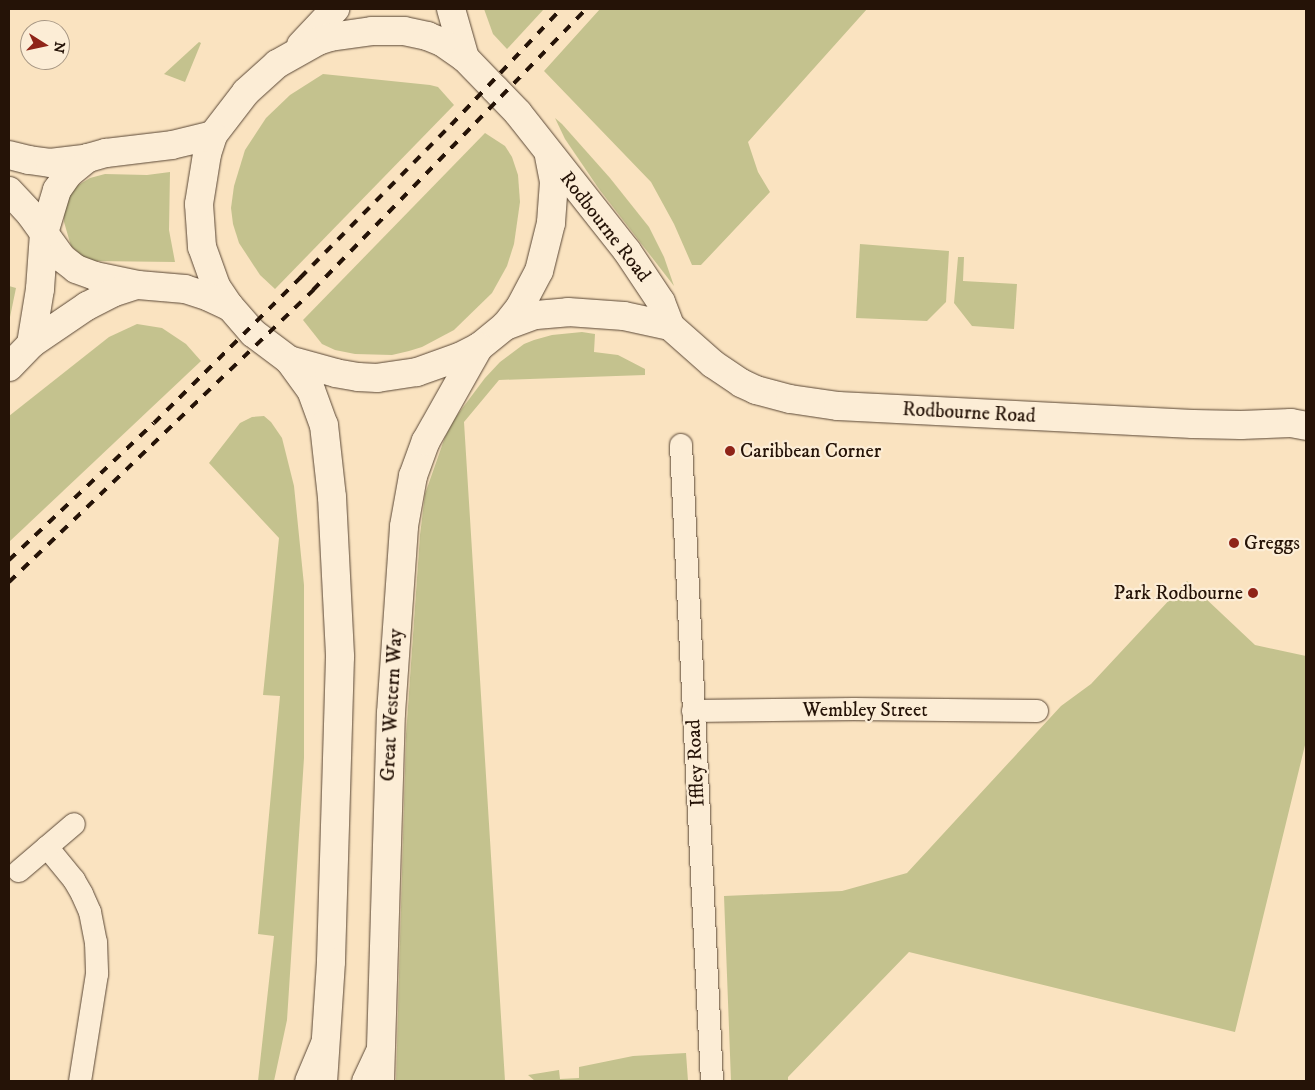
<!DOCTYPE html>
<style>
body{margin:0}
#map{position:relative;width:1315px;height:1090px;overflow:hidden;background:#fae3c0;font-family:"IM FELL DW Pica",serif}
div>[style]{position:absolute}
.green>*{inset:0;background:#c4c28e}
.roads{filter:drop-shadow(0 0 1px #5a4735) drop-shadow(0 0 1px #5a4735)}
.street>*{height:22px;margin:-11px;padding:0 11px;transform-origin:11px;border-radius:11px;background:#fcedd6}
.secondary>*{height:28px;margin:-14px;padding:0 14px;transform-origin:14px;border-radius:14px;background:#fcedd6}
.rail>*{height:4px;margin-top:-2px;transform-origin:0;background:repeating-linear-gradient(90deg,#251307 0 9px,transparent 0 18px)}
.dots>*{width:14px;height:14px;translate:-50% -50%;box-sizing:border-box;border:2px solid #fcedd6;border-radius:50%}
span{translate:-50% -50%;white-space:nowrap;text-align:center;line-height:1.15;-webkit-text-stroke:4.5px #fcedd6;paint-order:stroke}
.street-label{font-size:20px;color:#251307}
.poi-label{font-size:20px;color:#251307}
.left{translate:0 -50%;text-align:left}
.right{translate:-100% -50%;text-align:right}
.frame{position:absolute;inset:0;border:10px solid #251307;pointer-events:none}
.north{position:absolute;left:20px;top:20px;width:50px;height:50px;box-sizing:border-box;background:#fcedd6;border:1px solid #a69683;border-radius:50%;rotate:100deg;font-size:14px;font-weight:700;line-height:20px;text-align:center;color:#251307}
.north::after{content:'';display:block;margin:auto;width:18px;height:22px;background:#8f2418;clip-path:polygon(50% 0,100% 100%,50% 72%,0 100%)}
</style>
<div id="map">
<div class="green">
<div style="clip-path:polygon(484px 9px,544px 9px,507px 49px,493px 34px)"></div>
<div style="clip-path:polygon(600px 9px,867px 9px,748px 142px,758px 172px,770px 192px,701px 265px,692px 265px,674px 224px,651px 182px,544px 71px)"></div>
<div style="clip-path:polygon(199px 42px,201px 43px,185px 82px,164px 74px)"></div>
<div style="clip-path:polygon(323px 74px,430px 85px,438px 87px,454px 105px,275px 289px,260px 275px,239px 243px,233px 224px,231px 208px,234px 186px,245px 150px,266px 118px,290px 95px)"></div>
<div style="clip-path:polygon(555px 118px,562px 124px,610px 178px,649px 227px,664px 257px,674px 286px,599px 189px,565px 139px)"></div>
<div style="clip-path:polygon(485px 133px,505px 146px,512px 157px,518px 175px,520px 202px,514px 244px,507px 266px,492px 293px,454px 330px,422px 347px,409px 351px,392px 355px,355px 354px,335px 350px,322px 344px,303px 320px)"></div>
<div style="clip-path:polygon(170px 172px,169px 230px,175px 262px,92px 261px,84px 258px,71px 246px,64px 222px,64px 211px,72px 189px,90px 178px,105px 174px,147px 175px)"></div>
<div style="clip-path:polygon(860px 244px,949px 251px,946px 302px,927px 321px,856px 318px)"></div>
<div style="clip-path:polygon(958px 257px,964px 257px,963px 281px,1017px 284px,1014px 329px,972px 326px,954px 303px)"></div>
<div style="clip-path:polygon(9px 286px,16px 288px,9px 322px)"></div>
<div style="clip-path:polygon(137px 324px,162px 328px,186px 344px,201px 361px,9px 542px,9px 416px,109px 337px)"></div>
<div style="clip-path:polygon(582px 332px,595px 334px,594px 352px,618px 355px,645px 369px,645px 375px,499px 380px,464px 422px,505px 1081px,396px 1081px,406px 735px,420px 535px,425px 494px,445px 437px,455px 418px,485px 378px,500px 362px,524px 344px,534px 340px,552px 335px)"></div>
<div style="clip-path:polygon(264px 416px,271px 422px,282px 438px,294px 486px,304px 585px,304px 758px,287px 1020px,274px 1081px,258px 1081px,274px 936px,258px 934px,280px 696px,263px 695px,279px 538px,209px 463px,240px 423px,252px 417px)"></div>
<div style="clip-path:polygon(1187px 581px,1255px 645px,1306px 656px,1306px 741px,1235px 1032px,909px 952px,788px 1077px,788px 1081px,731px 1081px,724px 896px,842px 891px,907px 873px,1061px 706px,1091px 684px)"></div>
<div style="clip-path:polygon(686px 1053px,688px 1081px,535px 1081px,528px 1075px,559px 1070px,560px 1079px,579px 1078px,579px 1067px,633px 1056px)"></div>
</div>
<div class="roads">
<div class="street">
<div style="left:681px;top:445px;width:637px;rotate:87.21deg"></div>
<div style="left:693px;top:711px;width:161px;rotate:-0.7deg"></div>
<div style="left:854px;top:709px;width:183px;rotate:0.6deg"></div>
<div style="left:47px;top:847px;width:43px;rotate:50.7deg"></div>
<div style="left:74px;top:880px;width:16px;rotate:60deg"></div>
<div style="left:82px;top:894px;width:20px;rotate:66deg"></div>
<div style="left:90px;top:912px;width:31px;rotate:79deg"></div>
<div style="left:96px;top:942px;width:32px;rotate:88deg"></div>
<div style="left:97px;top:974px;width:108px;rotate:99deg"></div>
<div style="left:19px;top:871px;width:72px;rotate:-40.5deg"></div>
<div style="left:306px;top:1081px;width:41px;rotate:-67.2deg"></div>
<div style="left:363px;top:1081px;width:38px;rotate:-65deg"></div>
</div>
<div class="secondary">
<div style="left:451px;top:9px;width:51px;rotate:74.1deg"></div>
<div style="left:301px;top:45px;width:50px;rotate:-46.6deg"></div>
<div style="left:9px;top:155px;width:21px;rotate:14deg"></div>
<div style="left:29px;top:160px;width:21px;rotate:8deg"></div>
<div style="left:50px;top:163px;width:38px;rotate:-7deg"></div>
<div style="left:549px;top:156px;width:26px;rotate:79deg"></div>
<div style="left:554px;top:182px;width:41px;rotate:94.2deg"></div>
<div style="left:551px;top:223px;width:49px;rotate:104deg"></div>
<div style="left:539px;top:271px;width:41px;rotate:117.8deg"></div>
<div style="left:520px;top:307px;width:24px;rotate:128deg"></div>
<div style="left:505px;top:326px;width:33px;rotate:141deg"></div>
<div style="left:479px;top:347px;width:22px;rotate:153deg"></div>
<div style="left:459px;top:357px;width:45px;rotate:160.3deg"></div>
<div style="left:417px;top:372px;width:40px;rotate:171.5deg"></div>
<div style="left:377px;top:378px;width:19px;rotate:-177deg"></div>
<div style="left:358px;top:377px;width:22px;rotate:-170deg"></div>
<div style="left:336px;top:373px;width:49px;rotate:-164.5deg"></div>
<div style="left:289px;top:360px;width:45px;rotate:-143.1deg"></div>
<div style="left:253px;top:333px;width:35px;rotate:-131deg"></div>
<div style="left:230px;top:307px;width:25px;rotate:-124deg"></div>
<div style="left:216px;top:286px;width:41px;rotate:-109.7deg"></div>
<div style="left:202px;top:247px;width:43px;rotate:-94deg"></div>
<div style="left:199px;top:204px;width:51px;rotate:-80.9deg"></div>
<div style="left:207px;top:154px;width:20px;rotate:-72deg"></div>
<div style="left:213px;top:135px;width:54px;rotate:-52.5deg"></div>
<div style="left:246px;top:92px;width:42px;rotate:-42.1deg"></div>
<div style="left:277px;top:64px;width:47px;rotate:-29.3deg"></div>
<div style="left:318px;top:41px;width:13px;rotate:-18deg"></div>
<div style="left:330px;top:37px;width:42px;rotate:-8.1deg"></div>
<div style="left:372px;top:31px;width:32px"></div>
<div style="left:404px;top:31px;width:24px;rotate:12deg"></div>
<div style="left:427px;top:36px;width:16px;rotate:22deg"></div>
<div style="left:442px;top:42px;width:28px;rotate:35deg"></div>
<div style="left:465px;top:58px;width:43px;rotate:45.9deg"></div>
<div style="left:495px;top:89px;width:33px;rotate:46deg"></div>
<div style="left:518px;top:113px;width:176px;rotate:51.7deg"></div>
<div style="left:627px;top:251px;width:61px;rotate:56.3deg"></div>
<div style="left:661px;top:302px;width:26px;rotate:69deg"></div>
<div style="left:670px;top:326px;width:57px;rotate:41.5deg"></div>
<div style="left:713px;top:364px;width:34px;rotate:34deg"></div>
<div style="left:741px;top:383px;width:17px;rotate:25deg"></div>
<div style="left:756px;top:390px;width:35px;rotate:15deg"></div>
<div style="left:790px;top:399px;width:49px;rotate:8.3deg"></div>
<div style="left:838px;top:406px;width:355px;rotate:2.9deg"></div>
<div style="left:1193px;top:424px;width:48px;rotate:1.2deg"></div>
<div style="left:1241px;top:425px;width:50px;rotate:-2.3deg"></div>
<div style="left:1291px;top:423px;width:15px;rotate:11deg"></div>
<div style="left:9px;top:191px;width:33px;rotate:47deg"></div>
<div style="left:31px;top:215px;width:53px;rotate:54.2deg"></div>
<div style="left:62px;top:258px;width:18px;rotate:38deg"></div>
<div style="left:76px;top:269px;width:20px;rotate:20deg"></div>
<div style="left:95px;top:276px;width:44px;rotate:11.8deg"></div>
<div style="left:138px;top:285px;width:47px;rotate:4.9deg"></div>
<div style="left:185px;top:289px;width:25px;rotate:18deg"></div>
<div style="left:209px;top:297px;width:23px;rotate:25deg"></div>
<div style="left:505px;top:326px;width:33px;rotate:-20deg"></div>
<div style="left:536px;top:315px;width:32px;rotate:-5deg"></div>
<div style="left:568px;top:312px;width:56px;rotate:4.1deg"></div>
<div style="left:624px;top:316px;width:47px;rotate:12.3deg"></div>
<div style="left:31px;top:344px;width:56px;rotate:-80.7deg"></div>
<div style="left:40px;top:289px;width:56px;rotate:-85.9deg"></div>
<div style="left:44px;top:233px;width:45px;rotate:-73.2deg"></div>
<div style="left:57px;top:190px;width:19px;rotate:-55deg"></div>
<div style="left:68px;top:174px;width:26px;rotate:-39deg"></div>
<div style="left:88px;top:158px;width:19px;rotate:-16deg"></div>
<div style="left:106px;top:153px;width:66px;rotate:-6.9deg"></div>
<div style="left:172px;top:145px;width:42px;rotate:-13.7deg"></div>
<div style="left:289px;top:360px;width:37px;rotate:54deg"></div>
<div style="left:311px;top:390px;width:37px;rotate:70deg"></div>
<div style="left:324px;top:425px;width:72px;rotate:83.7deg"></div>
<div style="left:332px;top:497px;width:160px;rotate:87.1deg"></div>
<div style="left:340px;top:657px;width:305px;rotate:91.7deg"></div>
<div style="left:331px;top:962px;width:119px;rotate:93.8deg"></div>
<div style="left:9px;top:367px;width:32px;rotate:-46deg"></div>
<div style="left:31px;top:344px;width:68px;rotate:-34.2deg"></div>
<div style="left:87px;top:306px;width:28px;rotate:-27deg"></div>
<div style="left:112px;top:293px;width:25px;rotate:-18deg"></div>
<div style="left:380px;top:1081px;width:368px;rotate:-88.3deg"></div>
<div style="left:391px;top:713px;width:187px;rotate:-86deg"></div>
<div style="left:404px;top:526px;width:51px;rotate:-79.8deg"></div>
<div style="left:413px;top:476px;width:37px;rotate:-70deg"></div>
<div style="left:426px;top:441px;width:108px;rotate:-60.6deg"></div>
</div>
</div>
<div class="rail">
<div style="left:9px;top:560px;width:199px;rotate:-43.4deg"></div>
<div style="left:154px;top:423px;width:206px;rotate:-44.8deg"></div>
<div style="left:300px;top:278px;width:215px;rotate:-45.4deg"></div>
<div style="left:451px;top:125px;width:160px;rotate:-46.5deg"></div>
<div style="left:9px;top:582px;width:422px;rotate:-43.8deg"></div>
<div style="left:313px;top:290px;width:392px;rotate:-45.8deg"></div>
</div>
<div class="dots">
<div style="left:730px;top:451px;background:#8f2418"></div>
<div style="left:1234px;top:543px;background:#8f2418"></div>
<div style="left:1253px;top:593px;background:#8f2418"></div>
</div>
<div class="street-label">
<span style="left:605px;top:227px;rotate:52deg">Rodbourne Road</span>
<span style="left:969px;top:413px;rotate:3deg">Rodbourne Road</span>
<span style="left:392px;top:705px;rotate:-87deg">Great Western Way</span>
<span style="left:865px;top:710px">Wembley Street</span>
<span style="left:696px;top:763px;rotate:-93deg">Iffley Road</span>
</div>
<div class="poi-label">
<span class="left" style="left:740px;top:451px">Caribbean Corner</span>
<span class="left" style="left:1244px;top:543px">Greggs</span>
<span class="right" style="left:1243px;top:593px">Park Rodbourne</span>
</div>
<div class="frame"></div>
<div class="north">N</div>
</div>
